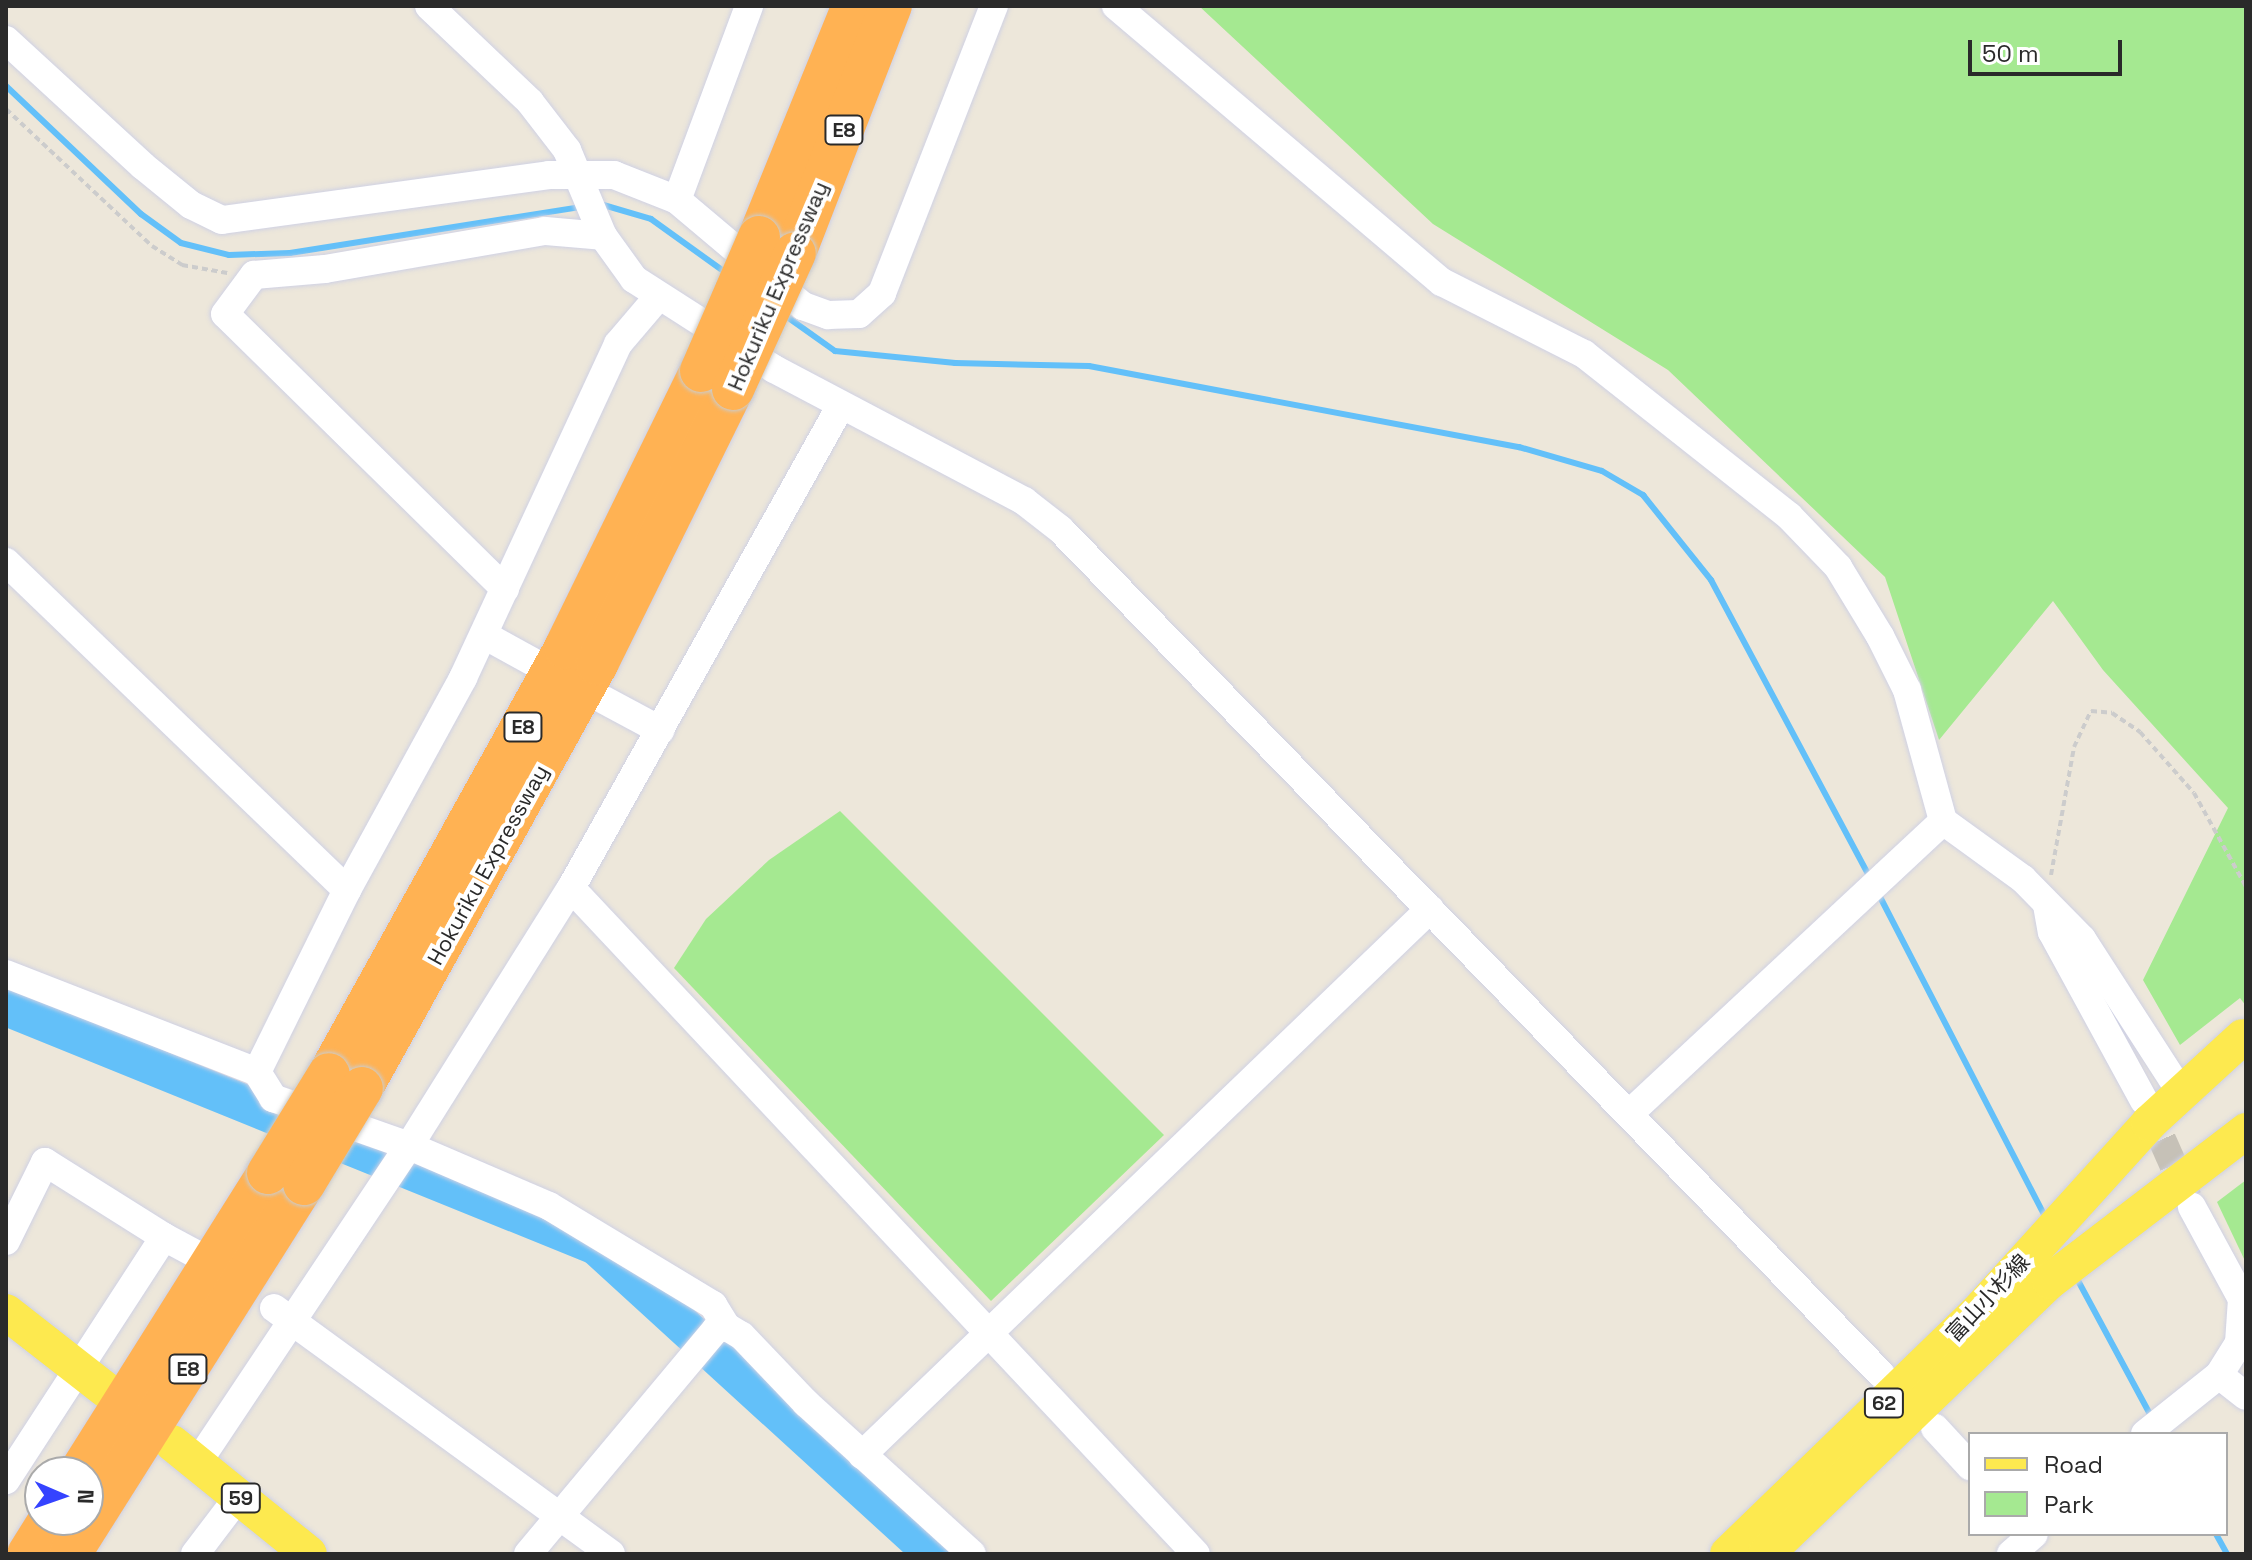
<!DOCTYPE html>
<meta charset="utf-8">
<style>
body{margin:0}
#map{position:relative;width:2252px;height:1560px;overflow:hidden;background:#ede7da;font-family:"Space Grotesk","Noto Sans JP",sans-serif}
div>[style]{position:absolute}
.green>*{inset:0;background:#a5e991}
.stream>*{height:6px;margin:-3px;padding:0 3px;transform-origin:3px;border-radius:3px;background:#63c0f9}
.river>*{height:38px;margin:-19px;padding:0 19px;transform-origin:19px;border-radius:19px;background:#63c0f9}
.minor-tunnel>*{height:28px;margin-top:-14px;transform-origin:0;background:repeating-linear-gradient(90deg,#c6c1b7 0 28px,transparent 0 42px)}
.path>*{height:4px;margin-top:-2px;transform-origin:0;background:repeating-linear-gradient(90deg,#ccc 0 6px,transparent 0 10px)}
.roads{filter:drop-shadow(0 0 2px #cfd1e4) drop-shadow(0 0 2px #cfd1e4)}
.minor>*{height:28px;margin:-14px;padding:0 14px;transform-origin:14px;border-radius:14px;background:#fff}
.major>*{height:36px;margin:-18px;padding:0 18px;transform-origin:18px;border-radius:18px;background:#fde94f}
.highway>*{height:42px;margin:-21px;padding:0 21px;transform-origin:21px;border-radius:21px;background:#ffb253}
.bridges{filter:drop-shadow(0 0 2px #ccc) drop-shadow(0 0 2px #ccc)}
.highway-bridge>*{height:42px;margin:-21px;padding:0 21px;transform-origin:21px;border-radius:21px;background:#ffb253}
span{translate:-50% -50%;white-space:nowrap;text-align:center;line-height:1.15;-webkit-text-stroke:8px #fff;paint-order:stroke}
.shield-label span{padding:2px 6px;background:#fff;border:2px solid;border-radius:6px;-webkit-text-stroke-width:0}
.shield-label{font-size:20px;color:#2a2a2a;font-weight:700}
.street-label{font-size:22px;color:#2a2a2a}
.frame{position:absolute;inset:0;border:8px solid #2a2a2a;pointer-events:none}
.legend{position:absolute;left:1968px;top:1432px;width:260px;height:104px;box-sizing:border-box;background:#fff;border:2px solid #aaa;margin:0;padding:10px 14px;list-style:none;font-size:24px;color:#2a2a2a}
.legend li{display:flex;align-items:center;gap:16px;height:40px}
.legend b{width:40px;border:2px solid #aaa}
.north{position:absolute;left:24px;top:1456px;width:80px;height:80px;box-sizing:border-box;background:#fff;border:2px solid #aaa;border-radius:50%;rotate:92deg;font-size:22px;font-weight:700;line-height:32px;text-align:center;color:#2a2a2a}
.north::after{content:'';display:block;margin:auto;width:28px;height:36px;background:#3543ff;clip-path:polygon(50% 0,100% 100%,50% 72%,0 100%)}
.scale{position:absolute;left:1968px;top:40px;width:154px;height:36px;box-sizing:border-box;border:4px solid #2a2a2a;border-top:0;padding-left:10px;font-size:24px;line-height:28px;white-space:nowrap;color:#2a2a2a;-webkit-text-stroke:6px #fff;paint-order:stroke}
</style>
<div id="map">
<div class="green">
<div style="clip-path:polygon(1199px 6px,2246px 6px,2246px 1006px,2240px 998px,2180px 1045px,2143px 980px,2228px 808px,2103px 670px,2053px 601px,1939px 740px,1885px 577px,1668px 370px,1433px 224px)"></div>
<div style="clip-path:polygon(840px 811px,1164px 1135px,991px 1301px,674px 968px,706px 919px,769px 860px)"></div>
<div style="clip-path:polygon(2246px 1180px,2246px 1263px,2217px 1202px)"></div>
</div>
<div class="stream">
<div style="left:6px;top:86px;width:186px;rotate:43.5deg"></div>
<div style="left:141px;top:214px;width:49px;rotate:35.9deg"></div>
<div style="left:181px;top:243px;width:49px;rotate:14deg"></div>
<div style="left:229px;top:255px;width:61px;rotate:-1.9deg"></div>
<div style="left:290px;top:253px;width:295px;rotate:-9deg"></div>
<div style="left:600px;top:204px;width:53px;rotate:16.4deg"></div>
<div style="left:651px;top:219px;width:96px;rotate:35.7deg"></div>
<div style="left:783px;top:314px;width:64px;rotate:35.4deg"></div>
<div style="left:835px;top:351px;width:121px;rotate:5.7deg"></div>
<div style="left:955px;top:363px;width:134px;rotate:1.3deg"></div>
<div style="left:1089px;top:366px;width:438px;rotate:10.7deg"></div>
<div style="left:1519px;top:447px;width:86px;rotate:16.1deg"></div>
<div style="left:1602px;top:471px;width:48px;rotate:30.3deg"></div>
<div style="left:1643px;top:495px;width:109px;rotate:51.3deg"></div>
<div style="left:1711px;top:580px;width:338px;rotate:61.9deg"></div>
<div style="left:1877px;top:891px;width:369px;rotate:62.7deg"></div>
<div style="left:2075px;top:1275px;width:165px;rotate:61.7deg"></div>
<div style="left:2216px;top:1534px;width:23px;rotate:61deg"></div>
</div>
<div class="river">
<div style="left:6px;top:1007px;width:637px;rotate:22.05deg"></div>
<div style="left:596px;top:1246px;width:457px;rotate:42.4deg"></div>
</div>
<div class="minor-tunnel">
<div style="left:2145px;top:1101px;width:106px;rotate:66.1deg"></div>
</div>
<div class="path">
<div style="left:6px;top:109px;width:200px;rotate:43.2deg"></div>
<div style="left:152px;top:246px;width:36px;rotate:32deg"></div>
<div style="left:182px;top:265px;width:46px;rotate:10.1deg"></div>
<div style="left:2051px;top:875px;width:130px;rotate:-79.8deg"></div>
<div style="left:2074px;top:747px;width:40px;rotate:-65deg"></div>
<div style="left:2091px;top:711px;width:21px;rotate:5deg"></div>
<div style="left:2112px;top:713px;width:34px;rotate:34deg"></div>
<div style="left:2140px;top:732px;width:81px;rotate:48.5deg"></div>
<div style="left:2194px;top:793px;width:107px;rotate:61deg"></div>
</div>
<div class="roads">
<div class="minor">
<div style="left:429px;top:6px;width:139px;rotate:43.5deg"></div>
<div style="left:530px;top:102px;width:61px;rotate:52.4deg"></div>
<div style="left:567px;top:150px;width:93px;rotate:67.3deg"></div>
<div style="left:603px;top:236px;width:53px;rotate:54.2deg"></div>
<div style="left:634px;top:279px;width:166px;rotate:32.7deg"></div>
<div style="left:774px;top:369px;width:283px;rotate:27.8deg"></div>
<div style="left:1024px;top:501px;width:46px;rotate:37.9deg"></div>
<div style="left:1060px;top:529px;width:1178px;rotate:45.83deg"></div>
<div style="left:1116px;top:6px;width:427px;rotate:40.3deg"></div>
<div style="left:1442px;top:282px;width:159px;rotate:26.9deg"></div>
<div style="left:1584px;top:354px;width:261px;rotate:38.3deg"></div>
<div style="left:1789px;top:516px;width:71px;rotate:46.1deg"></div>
<div style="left:1838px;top:567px;width:81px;rotate:58.7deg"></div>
<div style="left:1880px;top:636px;width:60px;rotate:63.4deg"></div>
<div style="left:1907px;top:690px;width:136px;rotate:74.6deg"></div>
<div style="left:1943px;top:821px;width:99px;rotate:35.9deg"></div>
<div style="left:2023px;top:879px;width:84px;rotate:45.5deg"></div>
<div style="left:2082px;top:939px;width:184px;rotate:57.2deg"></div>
<div style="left:6px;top:40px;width:186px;rotate:42.6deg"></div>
<div style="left:143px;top:166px;width:62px;rotate:39.1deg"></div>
<div style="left:191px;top:205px;width:34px;rotate:26deg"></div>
<div style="left:222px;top:220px;width:330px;rotate:-7.8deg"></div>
<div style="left:549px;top:175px;width:65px"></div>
<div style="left:614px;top:175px;width:68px;rotate:21.6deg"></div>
<div style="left:677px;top:200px;width:165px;rotate:40.1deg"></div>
<div style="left:803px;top:306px;width:27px;rotate:20deg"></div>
<div style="left:828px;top:315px;width:31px;rotate:-2deg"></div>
<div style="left:859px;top:314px;width:31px;rotate:-42deg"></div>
<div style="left:882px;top:293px;width:308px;rotate:-68.7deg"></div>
<div style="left:677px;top:200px;width:207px;rotate:-69.6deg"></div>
<div style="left:6px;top:562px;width:473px;rotate:43.9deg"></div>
<div style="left:505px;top:589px;width:392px;rotate:-135.5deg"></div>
<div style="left:225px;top:314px;width:49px;rotate:-53.4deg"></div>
<div style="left:254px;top:275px;width:71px;rotate:-4.8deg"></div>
<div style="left:325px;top:269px;width:223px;rotate:-9.8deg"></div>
<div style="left:545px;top:231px;width:58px;rotate:4.9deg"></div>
<div style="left:484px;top:635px;width:56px;rotate:28.9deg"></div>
<div style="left:604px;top:700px;width:64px;rotate:28.2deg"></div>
<div style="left:571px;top:888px;width:913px;rotate:46.82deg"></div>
<div style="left:2047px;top:905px;width:27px;rotate:80deg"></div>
<div style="left:2052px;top:932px;width:192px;rotate:61.4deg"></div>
<div style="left:6px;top:974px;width:269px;rotate:21.3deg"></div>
<div style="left:257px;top:1072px;width:31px;rotate:58deg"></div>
<div style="left:273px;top:1098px;width:144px;rotate:19.4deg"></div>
<div style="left:409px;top:1146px;width:152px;rotate:23.2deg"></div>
<div style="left:549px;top:1206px;width:192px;rotate:31.1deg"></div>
<div style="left:713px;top:1305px;width:26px;rotate:58deg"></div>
<div style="left:257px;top:1072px;width:203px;rotate:-63.7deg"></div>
<div style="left:347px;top:890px;width:242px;rotate:-61.3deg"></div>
<div style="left:463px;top:678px;width:368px;rotate:-65.1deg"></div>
<div style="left:618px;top:344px;width:62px;rotate:-49.6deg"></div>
<div style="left:1629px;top:1114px;width:429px;rotate:-43deg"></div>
<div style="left:164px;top:1237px;width:34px;rotate:28deg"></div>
<div style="left:6px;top:1241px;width:88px;rotate:-63.7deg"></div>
<div style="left:45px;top:1162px;width:141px;rotate:32.2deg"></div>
<div style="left:164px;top:1237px;width:290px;rotate:123deg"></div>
<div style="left:274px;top:1308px;width:417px;rotate:36.1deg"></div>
<div style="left:2219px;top:1375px;width:34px;rotate:38deg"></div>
<div style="left:1935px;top:1428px;width:52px;rotate:47.4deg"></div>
<div style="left:2145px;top:1434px;width:95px;rotate:-38.6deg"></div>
<div style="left:2219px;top:1375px;width:38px;rotate:-58deg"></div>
<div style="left:2239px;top:1343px;width:44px;rotate:-86.1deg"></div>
<div style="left:2242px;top:1299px;width:105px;rotate:-118.5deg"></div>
<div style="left:862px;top:1455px;width:788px;rotate:-43.87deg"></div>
<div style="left:198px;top:1462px;width:380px;rotate:-56.3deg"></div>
<div style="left:409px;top:1146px;width:305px;rotate:-57.9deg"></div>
<div style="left:571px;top:888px;width:551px;rotate:-60.78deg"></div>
<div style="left:195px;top:1554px;width:73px;rotate:-52.8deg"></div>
<div style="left:528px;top:1554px;width:293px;rotate:-50.1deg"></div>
<div style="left:716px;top:1329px;width:11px;rotate:-10deg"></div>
<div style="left:727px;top:1327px;width:17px;rotate:31deg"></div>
<div style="left:742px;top:1336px;width:93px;rotate:46.3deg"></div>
<div style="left:806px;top:1403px;width:224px;rotate:42.3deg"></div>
<div style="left:2011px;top:1554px;width:30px;rotate:-41deg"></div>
</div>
<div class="major">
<div style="left:6px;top:1312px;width:127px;rotate:38deg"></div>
<div style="left:172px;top:1443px;width:176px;rotate:39deg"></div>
<div style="left:1728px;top:1554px;width:345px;rotate:-44.1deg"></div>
<div style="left:1976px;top:1314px;width:258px;rotate:-47.8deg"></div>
<div style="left:2149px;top:1123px;width:127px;rotate:-42.5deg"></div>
<div style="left:1766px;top:1554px;width:394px;rotate:-43.9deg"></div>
<div style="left:2050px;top:1281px;width:247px;rotate:-37.4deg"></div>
</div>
<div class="highway">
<div style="left:759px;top:237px;width:249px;rotate:-67.9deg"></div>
<div style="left:795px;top:253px;width:265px;rotate:-68.8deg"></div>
<div style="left:329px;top:1074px;width:487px;rotate:-61deg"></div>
<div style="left:565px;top:648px;width:309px;rotate:-63.9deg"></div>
<div style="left:362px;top:1088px;width:485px;rotate:-61deg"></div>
<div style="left:597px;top:664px;width:307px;rotate:-63.7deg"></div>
<div style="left:80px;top:1472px;width:353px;rotate:-57.8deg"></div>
<div style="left:28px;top:1554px;width:40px;rotate:-58deg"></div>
<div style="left:70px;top:1554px;width:438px;rotate:-57.7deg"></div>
</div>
</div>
<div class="bridges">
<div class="highway-bridge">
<div style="left:701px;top:371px;width:146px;rotate:-66.6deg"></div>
<div style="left:733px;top:389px;width:149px;rotate:-65.5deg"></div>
<div style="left:268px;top:1173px;width:116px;rotate:-58.4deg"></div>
<div style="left:304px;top:1184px;width:112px;rotate:-58.9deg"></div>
</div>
</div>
<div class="shield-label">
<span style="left:844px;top:130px">E8</span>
<span style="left:523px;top:727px">E8</span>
<span style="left:188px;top:1369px">E8</span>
<span style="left:1884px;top:1403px">62</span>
<span style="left:241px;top:1498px">59</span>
</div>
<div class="street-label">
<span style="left:778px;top:286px;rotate:-67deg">Hokuriku Expressway</span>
<span style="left:488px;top:865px;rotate:-61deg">Hokuriku Expressway</span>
<span style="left:1988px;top:1298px;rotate:-47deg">富山小杉線</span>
</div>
<div class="frame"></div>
<ul class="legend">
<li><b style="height:10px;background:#fde94f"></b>Road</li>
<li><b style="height:22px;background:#a5e991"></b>Park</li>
</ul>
<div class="north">N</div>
<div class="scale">50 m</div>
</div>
